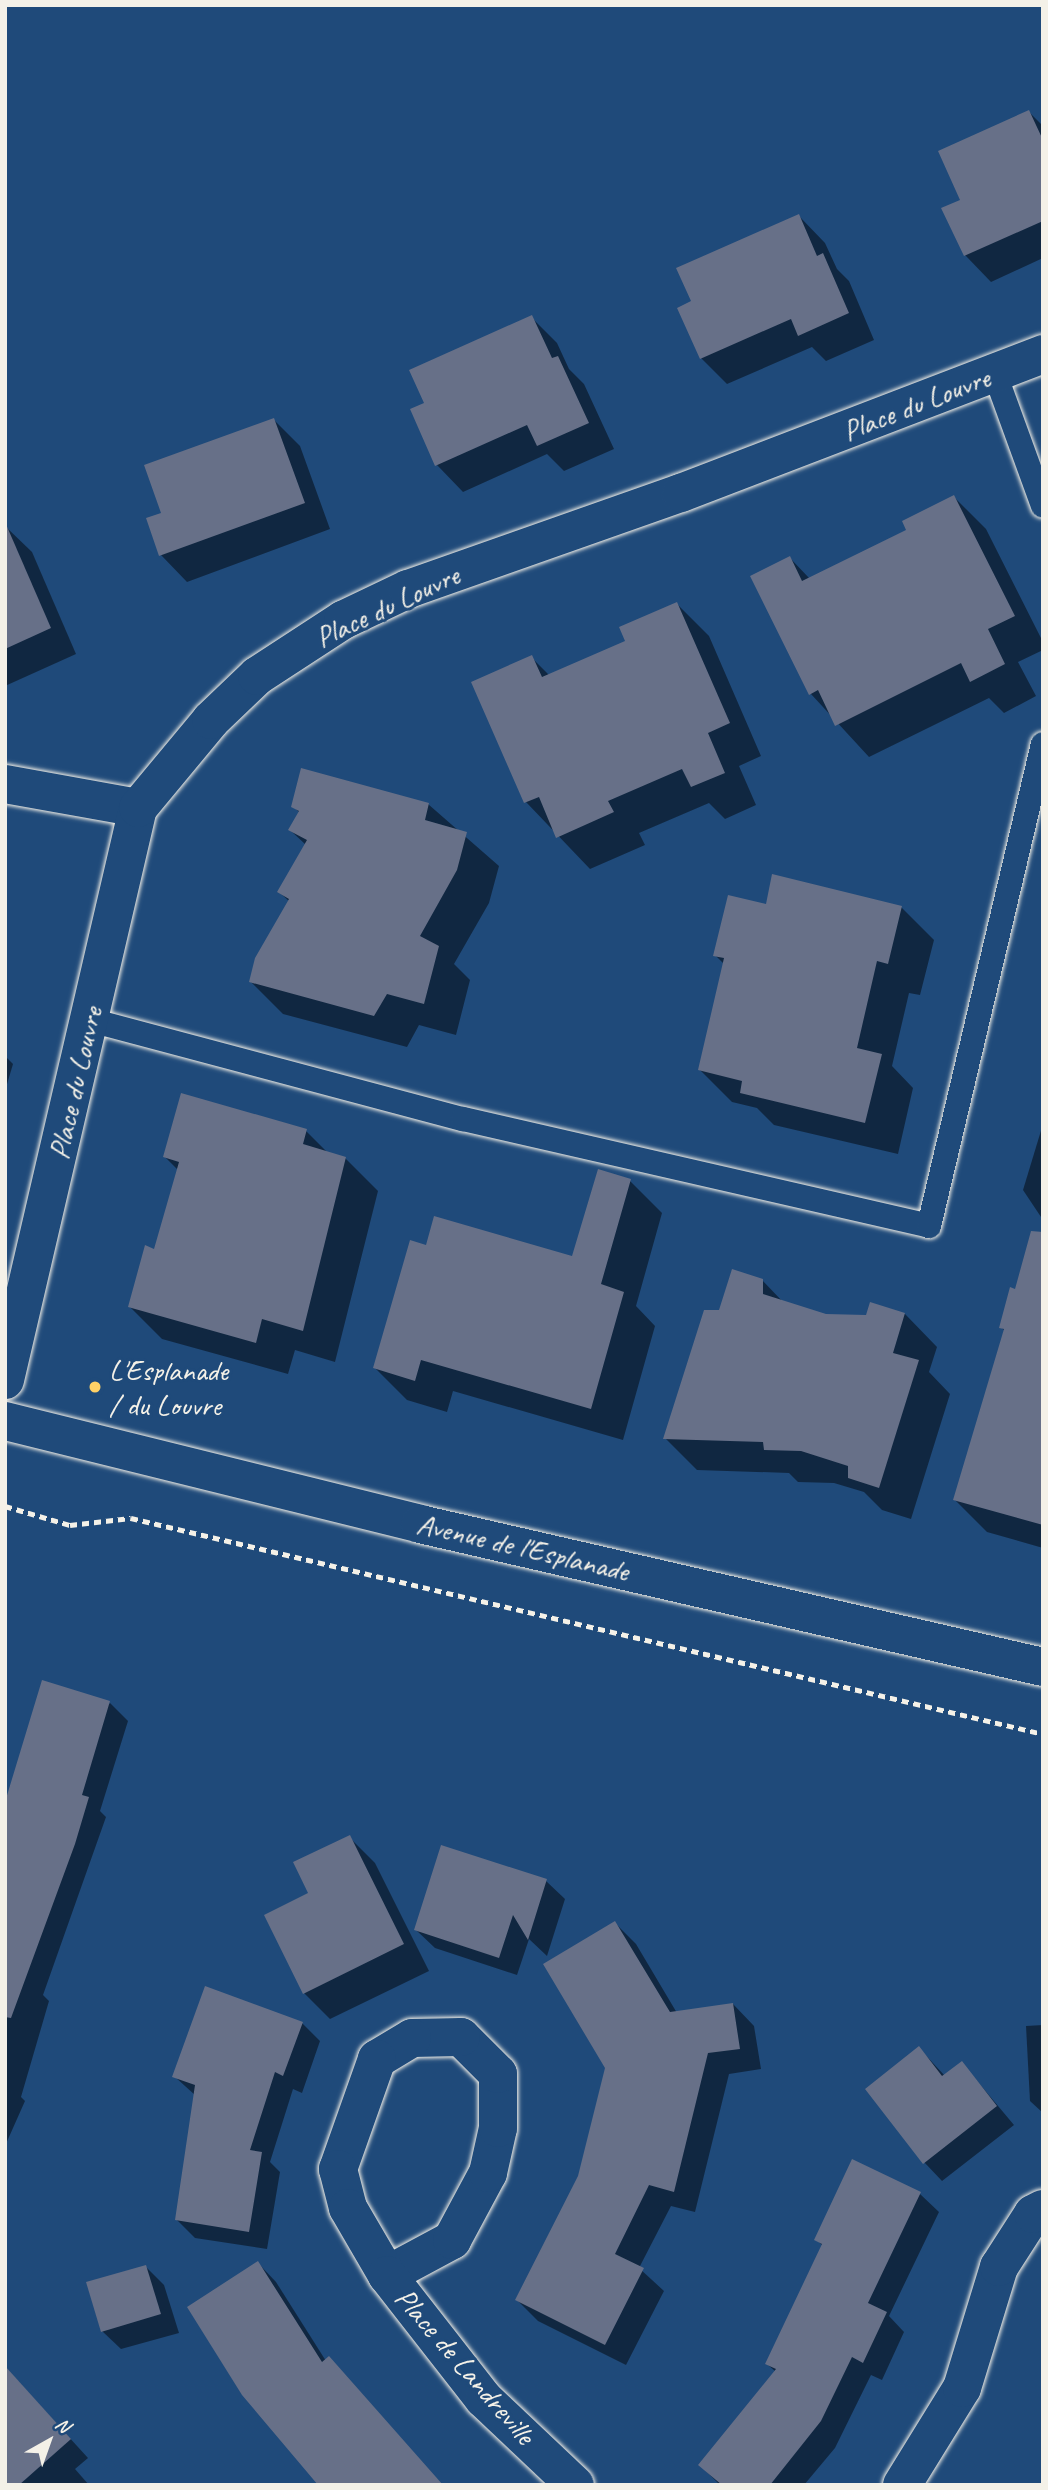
<!DOCTYPE html>
<style>
body{margin:0}
#map{position:relative;width:1048px;height:2490px;overflow:hidden;background:#1f4a7a;font-family:Caveat,sans-serif}
div>[style]{position:absolute}
.shadow>*{inset:0;background:#0007}
.building>*{inset:0;background:#677088}
.path>*{height:4.5px;margin-top:-2.25px;transform-origin:0;background:repeating-linear-gradient(90deg,#f4f1e8 0 7px,transparent 0 12px)}
.roads{filter:drop-shadow(0 0 2px #f4f1e8) drop-shadow(0 0 2px #f4f1e8)}
.lane>*{height:24px;margin:-12px;padding:0 12px;transform-origin:12px;border-radius:12px;background:#1f4a7a}
.street>*{height:38px;margin:-19px;padding:0 19px;transform-origin:19px;border-radius:19px;background:#1f4a7a}
.secondary>*{height:38px;margin:-19px;padding:0 19px;transform-origin:19px;border-radius:19px;background:#1f4a7a}
.dots>*{width:19px;height:19px;translate:-50% -50%;box-sizing:border-box;border:4px solid #1f4a7a;border-radius:50%}
span{translate:-50% -50%;white-space:nowrap;text-align:center;line-height:1.15;-webkit-text-stroke:6px #1f4a7a;paint-order:stroke}
.street-label{font-size:30px;color:#f4f1e8}
.poi-label{font-size:30px;color:#f4f1e8}
.left{translate:0 -50%;text-align:left}
.frame{position:absolute;inset:0;border:7px solid #f4f1e8;pointer-events:none}
.north{position:absolute;left:14px;top:2406px;width:70px;height:70px;-webkit-text-stroke:5px #1f4a7a;paint-order:stroke;rotate:40deg;font-size:19px;font-weight:700;line-height:28px;text-align:center;color:#f4f1e8}
.north::after{content:'';display:block;margin:auto;width:24px;height:32px;background:#f4f1e8;clip-path:polygon(50% 0,100% 100%,50% 72%,0 100%)}
</style>
<div id="map">
<div class="shadow">
<div style="clip-path:polygon(1029px 112px,1043px 126px,1043px 258px,991px 282px,965px 255px)"></div>
<div style="clip-path:polygon(799px 216px,825px 243px,837px 269px,849px 281px,874px 340px,826px 361px,812px 347px,727px 384px,701px 358px,693px 302px)"></div>
<div style="clip-path:polygon(531px 317px,557px 343px,569px 369px,584px 384px,614px 449px,564px 471px,547px 454px,463px 492px,437px 465px,412px 410px,426px 404px)"></div>
<div style="clip-path:polygon(274px 420px,300px 446px,330px 529px,187px 582px,161px 555px,148px 519px,163px 514px)"></div>
<div style="clip-path:polygon(954px 497px,986px 529px,1043px 642px,1043px 650px,1018px 662px,1036px 696px,1004px 713px,989px 698px,869px 757px,811px 694px,790px 558px,810px 579px,908px 530px)"></div>
<div style="clip-path:polygon(5px 526px,32px 552px,76px 654px,5px 686px)"></div>
<div style="clip-path:polygon(677px 604px,709px 636px,761px 756px,739px 766px,756px 805px,725px 819px,709px 803px,639px 833px,645px 845px,590px 869px,526px 802px,473px 683px,532px 658px,550px 676px,628px 642px)"></div>
<div style="clip-path:polygon(428px 804px,499px 866px,489px 903px,454px 964px,470px 980px,456px 1035px,419px 1025px,407px 1047px,283px 1014px,251px 982px,290px 902px,279px 892px,306px 845px,290px 830px,300px 813px,293px 806px)"></div>
<div style="clip-path:polygon(767px 906px,901px 907px,934px 940px,920px 995px,909px 993px,892px 1066px,913px 1088px,898px 1154px,774px 1125px,757px 1108px,732px 1102px,700px 1070px,724px 964px,715px 955px)"></div>
<div style="clip-path:polygon(5px 1056px,13px 1064px,5px 1091px)"></div>
<div style="clip-path:polygon(1043px 1124px,1043px 1220px,1023px 1190px)"></div>
<div style="clip-path:polygon(306px 1131px,329px 1154px,345px 1158px,378px 1191px,335px 1362px,295px 1350px,288px 1374px,162px 1339px,130px 1307px,155px 1251px,178px 1170px,165px 1157px)"></div>
<div style="clip-path:polygon(630px 1181px,662px 1213px,636px 1306px,655px 1326px,623px 1440px,453px 1391px,447px 1412px,407px 1400px,375px 1368px,427px 1247px,573px 1258px)"></div>
<div style="clip-path:polygon(762px 1280px,784px 1303px,826px 1316px,905px 1314px,937px 1347px,929px 1372px,950px 1394px,911px 1519px,882px 1510px,864px 1492px,834px 1483px,798px 1482px,789px 1473px,697px 1470px,665px 1438px,720px 1312px)"></div>
<div style="clip-path:polygon(1043px 1298px,1043px 1548px,987px 1532px,955px 1500px,1005px 1331px,1001px 1327px)"></div>
<div style="clip-path:polygon(110px 1703px,128px 1721px,100px 1811px,106px 1817px,43px 1995px,49px 2001px,21px 2097px,25px 2101px,5px 2146px,5px 1812px)"></div>
<div style="clip-path:polygon(349px 1837px,375px 1863px,429px 1971px,330px 2019px,304px 1993px,311px 1894px)"></div>
<div style="clip-path:polygon(546px 1881px,565px 1899px,547px 1956px,529px 1939px,517px 1975px,435px 1948px,416px 1930px)"></div>
<div style="clip-path:polygon(615px 1923px,636px 1944px,677px 2013px,733px 2004px,754px 2026px,761px 2069px,729px 2074px,695px 2212px,671px 2206px,639px 2268px,664px 2291px,626px 2365px,538px 2321px,517px 2300px,579px 2176px,607px 2068px)"></div>
<div style="clip-path:polygon(302px 2023px,320px 2041px,302px 2093px,293px 2089px,270px 2162px,280px 2172px,267px 2249px,195px 2238px,176px 2219px,196px 2096px,174px 2076px)"></div>
<div style="clip-path:polygon(1043px 2025px,1043px 2113px,1030px 2101px,1026px 2026px)"></div>
<div style="clip-path:polygon(919px 2048px,945px 2076px,962px 2063px,1014px 2125px,942px 2181px,924px 2162px)"></div>
<div style="clip-path:polygon(920px 2194px,939px 2212px,889px 2316px,904px 2332px,882px 2380px,871px 2375px,835px 2448px,804px 2485px,720px 2485px,700px 2465px,776px 2372px,767px 2364px,823px 2246px,816px 2239px)"></div>
<div style="clip-path:polygon(258px 2263px,276px 2282px,326px 2361px,322px 2485px)"></div>
<div style="clip-path:polygon(146px 2267px,164px 2285px,179px 2333px,121px 2349px,102px 2331px)"></div>
<div style="clip-path:polygon(5px 2367px,88px 2458px,75px 2469px,89px 2485px,6px 2485px)"></div>
</div>
<div class="building">
<div style="clip-path:polygon(1029px 110px,1043px 140px,1043px 221px,964px 256px,941px 208px,960px 200px,938px 151px)"></div>
<div style="clip-path:polygon(799px 214px,817px 256px,823px 253px,849px 313px,798px 336px,791px 319px,700px 359px,677px 308px,691px 301px,676px 268px)"></div>
<div style="clip-path:polygon(532px 315px,552px 358px,558px 356px,589px 423px,537px 446px,527px 425px,435px 466px,410px 409px,424px 403px,409px 370px)"></div>
<div style="clip-path:polygon(274px 418px,305px 503px,159px 556px,146px 518px,161px 513px,144px 465px)"></div>
<div style="clip-path:polygon(954px 495px,1015px 616px,988px 629px,1005px 664px,970px 682px,961px 663px,835px 726px,818px 690px,809px 695px,750px 576px,790px 556px,802px 581px,906px 530px,902px 521px)"></div>
<div style="clip-path:polygon(5px 522px,51px 628px,5px 649px)"></div>
<div style="clip-path:polygon(677px 602px,730px 723px,708px 733px,725px 773px,691px 787px,682px 769px,608px 801px,614px 812px,556px 838px,539px 797px,524px 803px,471px 682px,532px 655px,542px 677px,625px 641px,619px 627px)"></div>
<div style="clip-path:polygon(301px 768px,429px 803px,425px 820px,467px 832px,457px 870px,420px 936px,439px 946px,424px 1004px,387px 994px,374px 1016px,249px 982px,255px 958px,289px 899px,277px 892px,307px 840px,288px 830px,299px 811px,291px 807px)"></div>
<div style="clip-path:polygon(772px 874px,902px 906px,888px 964px,877px 961px,857px 1048px,882px 1054px,865px 1123px,740px 1093px,742px 1081px,698px 1070px,724px 958px,713px 956px,728px 895px,766px 904px)"></div>
<div style="clip-path:polygon(181px 1093px,307px 1129px,303px 1144px,346px 1157px,303px 1331px,262px 1319px,256px 1343px,128px 1307px,145px 1245px,154px 1249px,179px 1162px,163px 1157px)"></div>
<div style="clip-path:polygon(598px 1169px,631px 1179px,601px 1284px,624px 1292px,591px 1409px,421px 1360px,415px 1381px,373px 1368px,410px 1240px,426px 1245px,434px 1216px,572px 1256px)"></div>
<div style="clip-path:polygon(1031px 1231px,1043px 1232px,1043px 1525px,953px 1500px,1004px 1329px,999px 1328px,1010px 1287px,1015px 1289px)"></div>
<div style="clip-path:polygon(732px 1269px,763px 1279px,763px 1294px,826px 1314px,866px 1315px,870px 1302px,905px 1313px,893px 1353px,919px 1360px,879px 1488px,848px 1478px,848px 1466px,801px 1451px,764px 1450px,763px 1442px,663px 1439px,704px 1310px,719px 1310px)"></div>
<div style="clip-path:polygon(42px 1680px,110px 1701px,82px 1795px,89px 1797px,75px 1844px,11px 2018px,5px 2017px,5px 1802px)"></div>
<div style="clip-path:polygon(350px 1835px,404px 1944px,303px 1994px,264px 1915px,308px 1893px,293px 1862px)"></div>
<div style="clip-path:polygon(441px 1845px,547px 1879px,528px 1940px,513px 1915px,499px 1958px,414px 1930px)"></div>
<div style="clip-path:polygon(615px 1921px,670px 2012px,733px 2003px,740px 2049px,708px 2053px,674px 2192px,649px 2185px,615px 2254px,644px 2268px,605px 2345px,515px 2300px,578px 2176px,605px 2068px,543px 1964px)"></div>
<div style="clip-path:polygon(205px 1986px,303px 2022px,283px 2076px,275px 2072px,250px 2150px,262px 2152px,249px 2232px,175px 2220px,195px 2085px,172px 2077px)"></div>
<div style="clip-path:polygon(919px 2046px,942px 2076px,962px 2061px,997px 2106px,923px 2164px,865px 2089px)"></div>
<div style="clip-path:polygon(852px 2159px,921px 2192px,868px 2303px,887px 2312px,863px 2363px,852px 2357px,821px 2421px,770px 2485px,722px 2485px,698px 2465px,776px 2369px,765px 2364px,822px 2244px,814px 2240px)"></div>
<div style="clip-path:polygon(258px 2261px,322px 2362px,329px 2356px,443px 2485px,318px 2485px,242px 2395px,187px 2307px)"></div>
<div style="clip-path:polygon(146px 2265px,161px 2314px,101px 2332px,86px 2282px)"></div>
<div style="clip-path:polygon(5px 2366px,71px 2439px,19px 2485px,5px 2485px)"></div>
</div>
<div class="path">
<div style="left:5px;top:1506px;width:68px;rotate:16.3deg"></div>
<div style="left:70px;top:1525px;width:61px;rotate:-6.5deg"></div>
<div style="left:131px;top:1518px;width:937px;rotate:13.32deg"></div>
</div>
<div class="roads">
<div class="lane">
<div style="left:995px;top:374px;width:140px;rotate:70deg"></div>
<div style="left:90px;top:1020px;width:386px;rotate:14.9deg"></div>
<div style="left:463px;top:1119px;width:478px;rotate:12.9deg"></div>
<div style="left:929px;top:1226px;width:495px;rotate:-76.7deg"></div>
</div>
<div class="street">
<div style="left:5px;top:784px;width:135px;rotate:10.2deg"></div>
<div style="left:5px;top:1380px;width:587px;rotate:-76.91deg"></div>
<div style="left:138px;top:808px;width:114px;rotate:-50.3deg"></div>
<div style="left:211px;top:720px;width:64px;rotate:-43.7deg"></div>
<div style="left:257px;top:676px;width:103px;rotate:-33.1deg"></div>
<div style="left:343px;top:620px;width:72px;rotate:-25.5deg"></div>
<div style="left:408px;top:589px;width:289px;rotate:-19.4deg"></div>
<div style="left:681px;top:493px;width:388px;rotate:-21deg"></div>
<div style="left:387px;top:2275px;width:74px;rotate:-28.3deg"></div>
<div style="left:452px;top:2240px;width:76px;rotate:-61.8deg"></div>
<div style="left:488px;top:2173px;width:46px;rotate:-77.5deg"></div>
<div style="left:498px;top:2128px;width:54px;rotate:-90deg"></div>
<div style="left:498px;top:2074px;width:52px;rotate:-135deg"></div>
<div style="left:461px;top:2037px;width:49px;rotate:178.8deg"></div>
<div style="left:412px;top:2038px;width:41px;rotate:149deg"></div>
<div style="left:377px;top:2059px;width:117px;rotate:109.5deg"></div>
<div style="left:338px;top:2169px;width:40px;rotate:75.6deg"></div>
<div style="left:348px;top:2208px;width:78px;rotate:59.8deg"></div>
<div style="left:387px;top:2275px;width:157px;rotate:52deg"></div>
<div style="left:484px;top:2399px;width:125px;rotate:43.4deg"></div>
<div style="left:902px;top:2485px;width:114px;rotate:-58.3deg"></div>
<div style="left:962px;top:2388px;width:127px;rotate:-73deg"></div>
<div style="left:999px;top:2267px;width:63px;rotate:-57.3deg"></div>
<div style="left:1033px;top:2214px;width:11px;rotate:-27deg"></div>
</div>
<div class="secondary">
<div style="left:5px;top:1421px;width:428px;rotate:13.9deg"></div>
<div style="left:420px;top:1524px;width:639px;rotate:12.93deg"></div>
</div>
</div>
<div class="dots">
<div style="left:95px;top:1387px;background:#ffd166"></div>
</div>
<div class="street-label">
<span style="left:916px;top:404px;rotate:-21deg">Place du Louvre</span>
<span style="left:387px;top:606px;rotate:-25deg">Place du Louvre</span>
<span style="left:75px;top:1083px;rotate:-77deg">Place du Louvre</span>
<span style="left:523px;top:1547px;rotate:13deg">Avenue de l'Esplanade</span>
<span style="left:465px;top:2366px;rotate:49deg">Place de Landreville</span>
</div>
<div class="poi-label">
<span class="left" style="left:109px;top:1387px">L'Esplanade<br>/ du Louvre</span>
</div>
<div class="frame"></div>
<div class="north">N</div>
</div>
